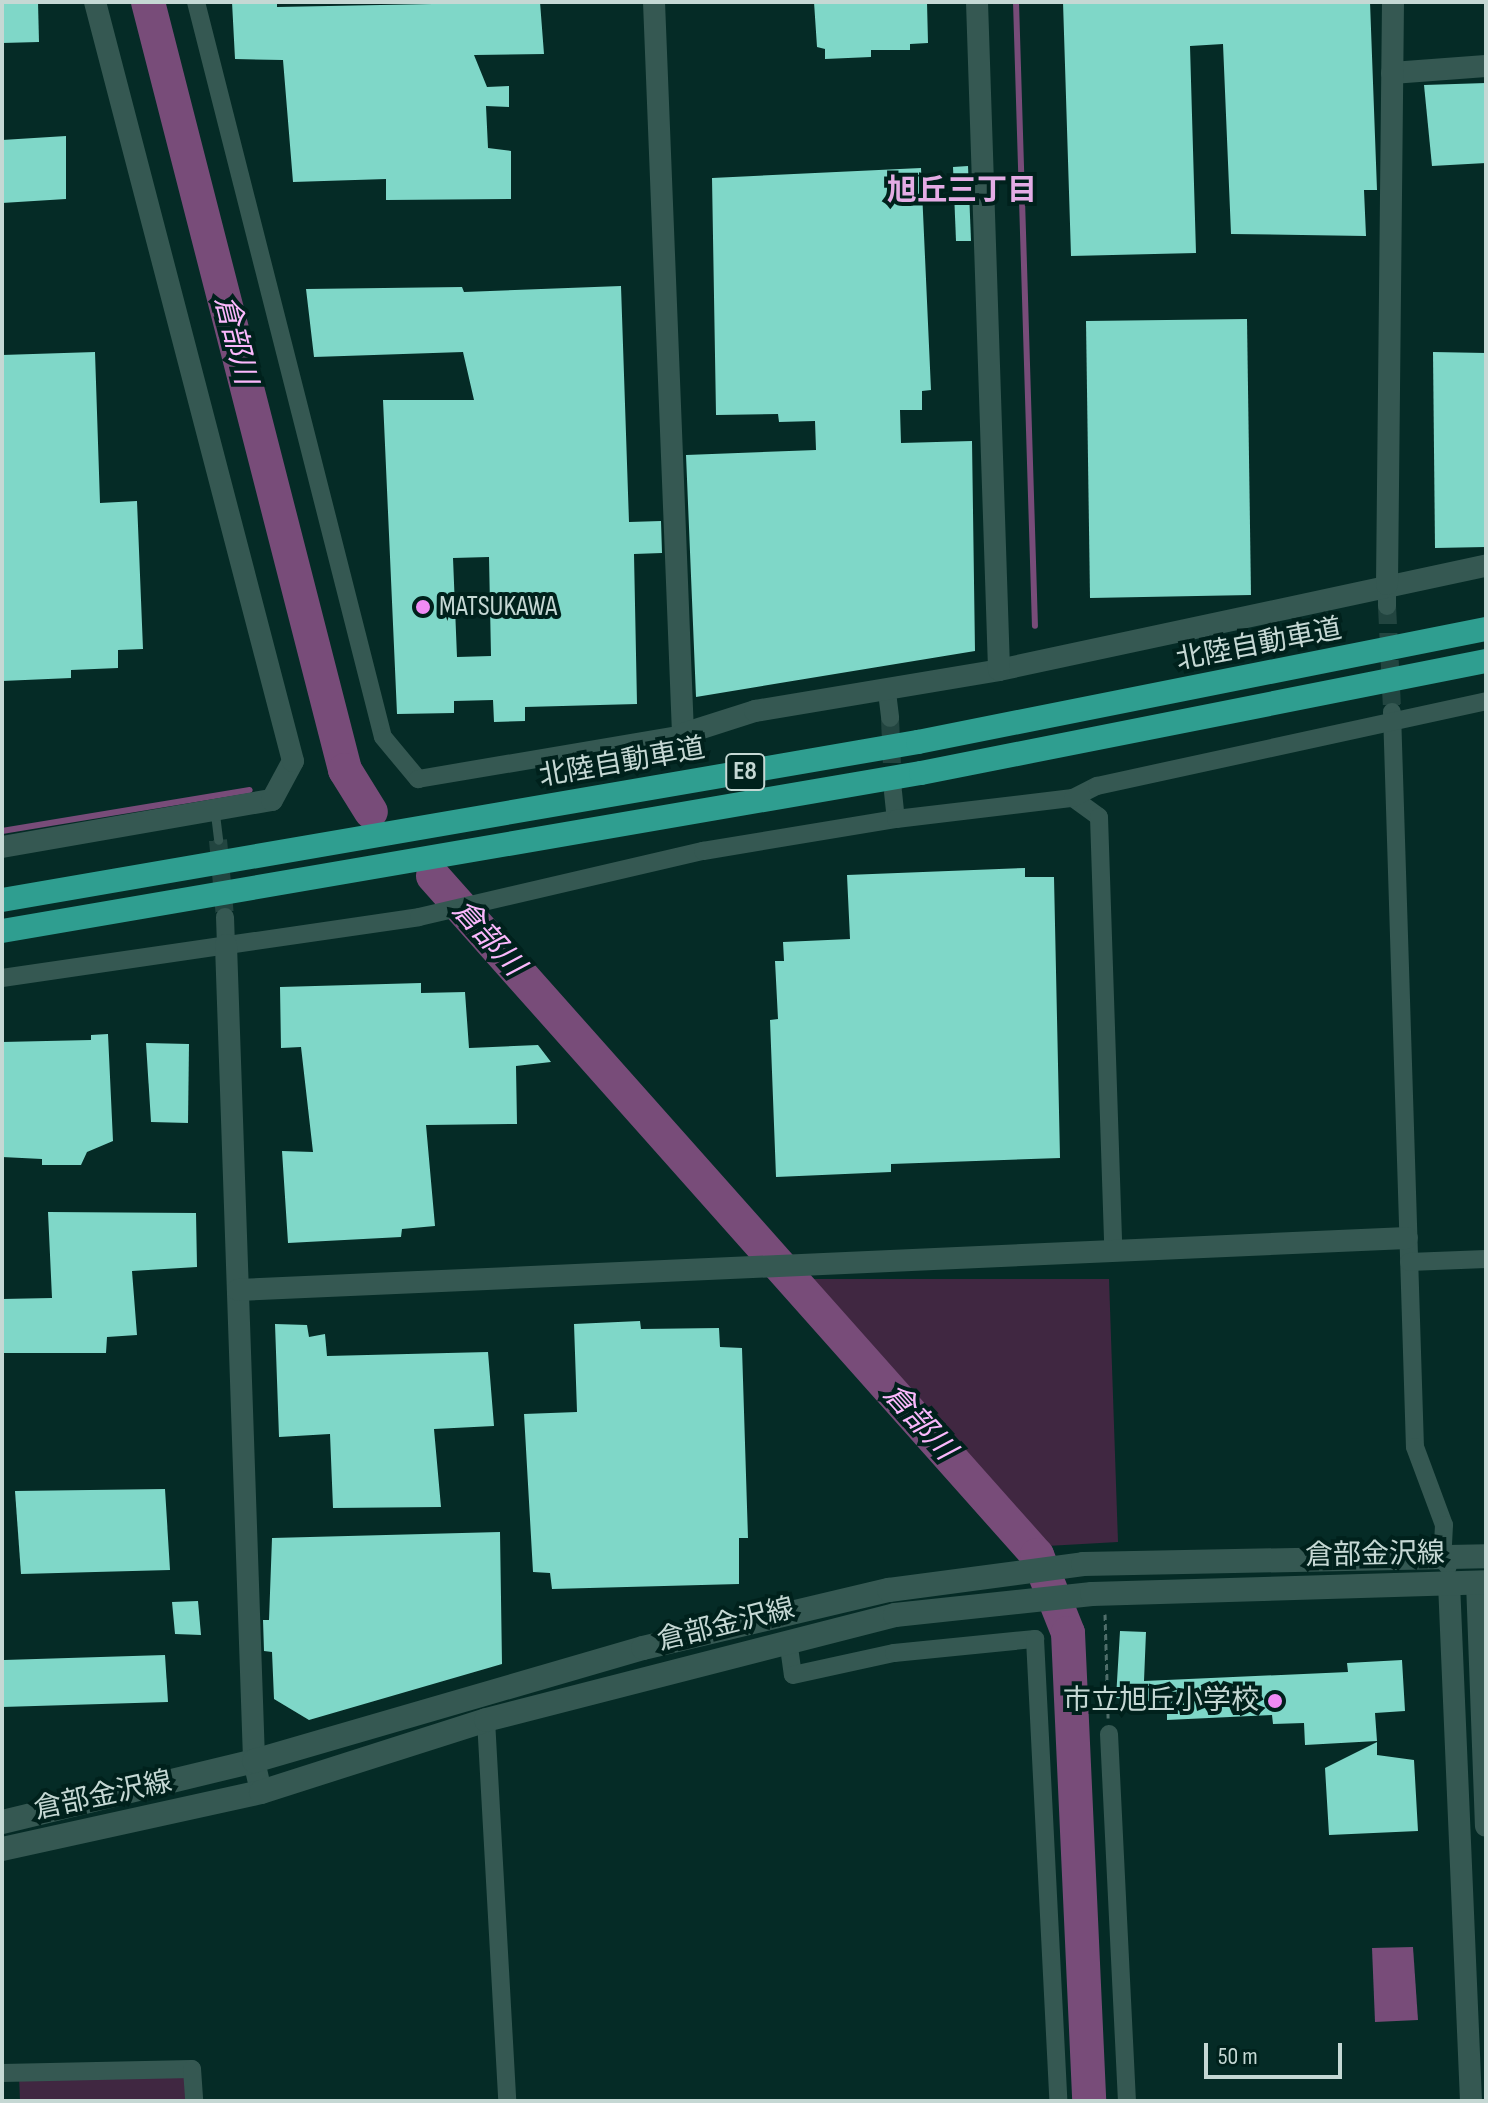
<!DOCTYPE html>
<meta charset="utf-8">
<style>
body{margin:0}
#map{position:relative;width:1488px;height:2103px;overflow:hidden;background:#052b26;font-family:"Sofia Sans Condensed","Noto Sans JP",sans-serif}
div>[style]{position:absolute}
.green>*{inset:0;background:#402741}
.water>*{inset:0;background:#784c79}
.stream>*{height:6px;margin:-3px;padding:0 3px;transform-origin:3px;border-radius:3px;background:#784c79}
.river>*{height:34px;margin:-17px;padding:0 17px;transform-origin:17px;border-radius:17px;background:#784c79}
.building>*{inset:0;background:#7fd7c8}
.minor-tunnel>*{height:18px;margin-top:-9px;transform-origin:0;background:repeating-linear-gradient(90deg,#224540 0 18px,transparent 0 27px)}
.path>*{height:3px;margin-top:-1.5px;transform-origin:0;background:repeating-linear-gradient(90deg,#506e6a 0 6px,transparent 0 10px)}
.service>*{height:9px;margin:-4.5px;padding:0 4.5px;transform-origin:4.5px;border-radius:4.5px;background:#355852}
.minor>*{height:18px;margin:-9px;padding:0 9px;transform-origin:9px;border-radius:9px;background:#355852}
.tertiary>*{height:22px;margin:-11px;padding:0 11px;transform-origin:11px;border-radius:11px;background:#355852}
.secondary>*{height:24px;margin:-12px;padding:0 12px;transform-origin:12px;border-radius:12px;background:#355852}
.motorway>*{height:24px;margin:-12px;padding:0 12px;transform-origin:12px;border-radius:12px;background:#2f9e90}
.dots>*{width:22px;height:22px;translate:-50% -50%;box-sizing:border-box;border:4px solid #00211c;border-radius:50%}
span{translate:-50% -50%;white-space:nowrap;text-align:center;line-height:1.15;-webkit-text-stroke:8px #00211c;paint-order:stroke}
.shield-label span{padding:2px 6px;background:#00211c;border:2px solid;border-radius:6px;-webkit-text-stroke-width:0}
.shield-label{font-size:26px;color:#c5d8d4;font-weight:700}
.poi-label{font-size:28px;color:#c5d8d4}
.left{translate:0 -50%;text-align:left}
.right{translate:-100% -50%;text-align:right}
.street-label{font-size:28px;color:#c5d8d4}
.neighbourhood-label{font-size:30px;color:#e4ace5;font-weight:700}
.water-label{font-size:30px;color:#fab8fc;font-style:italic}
.frame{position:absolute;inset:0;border:4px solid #c5d8d4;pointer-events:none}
.scale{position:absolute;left:1204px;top:2043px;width:138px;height:36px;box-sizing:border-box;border:4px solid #c5d8d4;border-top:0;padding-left:10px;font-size:24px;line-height:28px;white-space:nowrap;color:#c5d8d4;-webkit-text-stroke:6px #00211c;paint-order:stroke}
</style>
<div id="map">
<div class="green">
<div style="clip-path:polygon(808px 1279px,1109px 1279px,1118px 1542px,1047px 1546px)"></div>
<div style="clip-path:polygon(176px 2073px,187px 2079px,188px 2101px,20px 2101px,19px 2076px)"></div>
</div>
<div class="water">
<div style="clip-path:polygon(1413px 1947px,1418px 2020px,1375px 2022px,1372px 1948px)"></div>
</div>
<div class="stream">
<div style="left:1016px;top:2px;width:624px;rotate:88.26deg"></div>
<div style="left:2px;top:831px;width:251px;rotate:-9.4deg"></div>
</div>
<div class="river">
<div style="left:148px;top:2px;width:793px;rotate:75.61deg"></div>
<div style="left:345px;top:770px;width:49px;rotate:58.2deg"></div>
<div style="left:433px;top:876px;width:909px;rotate:48.35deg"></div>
<div style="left:1037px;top:1555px;width:84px;rotate:68.3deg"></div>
<div style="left:1068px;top:1633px;width:468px;rotate:87.4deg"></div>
</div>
<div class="building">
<div style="clip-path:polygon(2px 2px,38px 2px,39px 42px,2px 43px)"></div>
<div style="clip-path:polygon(232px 2px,277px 2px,277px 7px,540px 2px,544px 54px,474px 55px,487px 87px,509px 86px,509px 107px,486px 106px,488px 148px,511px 151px,511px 199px,386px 200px,386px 179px,293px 182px,283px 60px,235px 59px)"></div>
<div style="clip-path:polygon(814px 2px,927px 2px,928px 43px,910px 44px,910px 50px,871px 50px,871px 57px,825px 59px,825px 49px,817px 47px)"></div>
<div style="clip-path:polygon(1063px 2px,1370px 2px,1377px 190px,1364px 190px,1366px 236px,1231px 234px,1223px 44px,1190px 46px,1196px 253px,1071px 256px)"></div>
<div style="clip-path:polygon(1486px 83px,1486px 163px,1432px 166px,1424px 85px)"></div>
<div style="clip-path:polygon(66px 136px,66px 199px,2px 203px,2px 140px)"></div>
<div style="clip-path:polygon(968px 166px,971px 241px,956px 241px,953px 167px)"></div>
<div style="clip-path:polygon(921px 168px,931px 390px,922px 391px,922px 410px,900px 410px,901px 443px,972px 441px,975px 651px,696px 697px,686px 455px,816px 450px,815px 421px,779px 422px,778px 414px,716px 415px,712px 178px)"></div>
<div style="clip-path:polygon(evenodd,621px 286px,629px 522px,661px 521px,662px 553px,634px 554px,637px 704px,525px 707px,525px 721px,494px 722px,493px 700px,454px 701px,454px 713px,397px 714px,383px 400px,474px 400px,463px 352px,314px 357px,306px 289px,462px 287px,464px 292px,621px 286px,489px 557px,491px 656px,457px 657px,453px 558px,489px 557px)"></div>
<div style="clip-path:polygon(1247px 319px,1251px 595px,1090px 598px,1086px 321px)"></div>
<div style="clip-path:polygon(95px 352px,100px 503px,137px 501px,143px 649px,118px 650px,118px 668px,71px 670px,71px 678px,2px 681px,2px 355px)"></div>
<div style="clip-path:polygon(1433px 352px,1486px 353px,1486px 547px,1435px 548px)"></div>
<div style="clip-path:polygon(1025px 868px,1025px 877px,1054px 877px,1060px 1158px,891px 1164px,891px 1172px,776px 1177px,770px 1020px,778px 1019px,775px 961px,784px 961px,783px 942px,850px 939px,847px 875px)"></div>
<div style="clip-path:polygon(421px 983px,421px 993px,465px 992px,469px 1048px,538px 1045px,551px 1062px,516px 1066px,517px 1124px,426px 1125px,435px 1226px,402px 1229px,401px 1237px,288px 1243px,282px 1151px,313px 1152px,301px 1047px,281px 1048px,280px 987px)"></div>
<div style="clip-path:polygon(108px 1034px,113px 1141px,87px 1152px,81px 1165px,42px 1165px,42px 1159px,2px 1157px,2px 1042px,91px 1040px,91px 1035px)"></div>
<div style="clip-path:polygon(146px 1043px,189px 1044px,188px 1123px,151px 1122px)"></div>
<div style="clip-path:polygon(48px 1212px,196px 1213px,197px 1267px,132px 1271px,137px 1335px,107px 1337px,106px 1353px,2px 1353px,2px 1299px,52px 1298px)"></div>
<div style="clip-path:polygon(640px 1321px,641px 1329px,719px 1328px,720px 1347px,742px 1348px,748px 1538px,739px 1538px,739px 1584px,552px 1589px,550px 1573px,533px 1572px,524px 1414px,577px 1412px,574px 1324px)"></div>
<div style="clip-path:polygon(275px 1324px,307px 1325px,309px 1337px,325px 1334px,327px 1356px,488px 1352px,494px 1426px,434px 1429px,441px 1507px,333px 1508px,330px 1434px,279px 1437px)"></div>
<div style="clip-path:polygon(165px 1489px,170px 1570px,21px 1574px,15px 1491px)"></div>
<div style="clip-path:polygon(500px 1532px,502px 1664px,309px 1720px,274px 1699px,272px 1652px,264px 1651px,263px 1620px,269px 1620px,272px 1538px)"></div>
<div style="clip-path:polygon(198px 1601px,201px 1635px,175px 1634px,172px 1602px)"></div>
<div style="clip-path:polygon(1120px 1631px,1146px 1632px,1144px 1681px,1348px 1672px,1347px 1663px,1402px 1660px,1405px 1711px,1375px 1713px,1377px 1741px,1305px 1745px,1304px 1723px,1273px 1724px,1272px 1715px,1167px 1720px,1167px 1703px,1116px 1698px)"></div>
<div style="clip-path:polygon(165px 1655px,168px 1702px,2px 1707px,4px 1660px)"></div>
<div style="clip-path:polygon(1377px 1742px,1377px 1755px,1414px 1760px,1418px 1831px,1329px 1835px,1325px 1768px)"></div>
</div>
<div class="minor-tunnel">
<div style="left:1387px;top:606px;width:103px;rotate:87.2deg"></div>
<div style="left:890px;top:718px;width:73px;rotate:87.6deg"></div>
<div style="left:218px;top:840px;width:77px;rotate:84.8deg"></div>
</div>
<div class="path">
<div style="left:1105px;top:1614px;width:104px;rotate:88.3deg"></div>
</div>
<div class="service">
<div style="left:215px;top:814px;width:26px;rotate:83deg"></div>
</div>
<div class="minor">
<div style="left:196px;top:2px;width:758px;rotate:75.73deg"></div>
<div style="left:383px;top:737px;width:55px;rotate:50.2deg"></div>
<div style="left:418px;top:779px;width:269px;rotate:-9.6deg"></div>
<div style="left:1387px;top:606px;width:22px;rotate:-90deg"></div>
<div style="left:887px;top:692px;width:26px;rotate:83deg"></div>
<div style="left:1392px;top:712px;width:735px;rotate:88.21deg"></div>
<div style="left:1415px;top:1447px;width:83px;rotate:69.6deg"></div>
<div style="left:1444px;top:1525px;width:33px;rotate:93deg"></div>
<div style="left:1442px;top:1558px;width:10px;rotate:53deg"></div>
<div style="left:893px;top:792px;width:27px;rotate:84deg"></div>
<div style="left:1073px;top:798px;width:32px;rotate:36deg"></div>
<div style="left:1099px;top:817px;width:432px;rotate:88.1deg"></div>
<div style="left:225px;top:917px;width:28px;rotate:88deg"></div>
<div style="left:2px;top:978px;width:421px;rotate:-8.3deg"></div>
<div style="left:419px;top:917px;width:292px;rotate:-13.1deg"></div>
<div style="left:703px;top:851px;width:196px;rotate:-9.4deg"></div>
<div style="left:896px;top:819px;width:178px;rotate:-6.8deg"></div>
<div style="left:1073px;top:798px;width:27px;rotate:-27deg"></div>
<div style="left:1097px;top:786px;width:398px;rotate:-12.3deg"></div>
<div style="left:1409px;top:1262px;width:77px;rotate:-2.2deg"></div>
<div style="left:788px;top:1640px;width:35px;rotate:82deg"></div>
<div style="left:793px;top:1675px;width:103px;rotate:-12.3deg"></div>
<div style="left:894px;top:1653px;width:142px;rotate:-5.7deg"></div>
<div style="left:1035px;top:1639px;width:463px;rotate:87.1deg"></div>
<div style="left:486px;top:1720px;width:382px;rotate:86.8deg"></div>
<div style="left:1109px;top:1734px;width:367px;rotate:87.2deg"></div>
<div style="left:2px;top:2073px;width:190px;rotate:-1.2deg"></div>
<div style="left:192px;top:2069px;width:32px;rotate:86deg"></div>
</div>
<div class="tertiary">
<div style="left:654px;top:2px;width:733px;rotate:87.73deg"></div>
<div style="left:683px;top:734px;width:76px;rotate:-17.7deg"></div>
<div style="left:755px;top:711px;width:247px;rotate:-9.5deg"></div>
<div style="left:999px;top:670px;width:498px;rotate:-12.1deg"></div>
<div style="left:977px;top:2px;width:668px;rotate:88.11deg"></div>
<div style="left:1392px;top:73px;width:94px;rotate:-4.3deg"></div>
<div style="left:1387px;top:584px;width:582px;rotate:-89.41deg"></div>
<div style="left:2px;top:847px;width:274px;rotate:-9.9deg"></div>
<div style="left:272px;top:800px;width:44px;rotate:-61.7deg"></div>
<div style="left:293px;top:761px;width:784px;rotate:-104.62deg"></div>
<div style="left:226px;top:945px;width:816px;rotate:88.03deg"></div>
<div style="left:254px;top:1761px;width:32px;rotate:77deg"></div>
<div style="left:238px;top:1290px;width:1170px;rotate:-2.55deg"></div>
<div style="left:1477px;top:1582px;width:244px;rotate:87.9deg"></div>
<div style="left:1449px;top:1583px;width:518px;rotate:87.57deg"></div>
</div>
<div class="secondary">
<div style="left:2px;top:1822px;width:259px;rotate:-13.6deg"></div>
<div style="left:254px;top:1761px;width:405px;rotate:-16.2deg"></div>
<div style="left:643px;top:1648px;width:253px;rotate:-13.3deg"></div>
<div style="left:889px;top:1590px;width:196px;rotate:-7.6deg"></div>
<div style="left:1083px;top:1564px;width:403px;rotate:-1.1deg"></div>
<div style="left:2px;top:1849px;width:265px;rotate:-12.4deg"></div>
<div style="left:261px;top:1792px;width:236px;rotate:-17.7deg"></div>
<div style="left:486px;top:1720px;width:422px;rotate:-14.4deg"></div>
<div style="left:895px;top:1615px;width:198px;rotate:-6.1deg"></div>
<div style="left:1092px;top:1594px;width:394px;rotate:-1.7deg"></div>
</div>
<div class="motorway">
<div style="left:2px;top:900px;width:930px;rotate:-9.79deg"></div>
<div style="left:918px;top:742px;width:579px;rotate:-11.25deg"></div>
<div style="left:2px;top:931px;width:932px;rotate:-9.76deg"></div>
<div style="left:921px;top:773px;width:576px;rotate:-11.21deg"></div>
</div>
<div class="dots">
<div style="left:423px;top:607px;background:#f08bf5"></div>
<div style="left:1275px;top:1701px;background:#f08bf5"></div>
</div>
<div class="shield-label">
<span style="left:745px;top:772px">E8</span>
</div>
<div class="poi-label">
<span class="left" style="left:439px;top:607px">MATSUKAWA</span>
<span class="right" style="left:1259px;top:1701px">市立旭丘小学校</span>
</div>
<div class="street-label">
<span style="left:1259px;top:645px;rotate:-11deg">北陸自動車道</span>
<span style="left:622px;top:763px;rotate:-10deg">北陸自動車道</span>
<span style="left:1375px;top:1555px;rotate:-1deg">倉部金沢線</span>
<span style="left:726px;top:1625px;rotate:-14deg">倉部金沢線</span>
<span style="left:103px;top:1796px;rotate:-12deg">倉部金沢線</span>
</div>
<div class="neighbourhood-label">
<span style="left:962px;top:191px">旭丘三丁目</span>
</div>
<div class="water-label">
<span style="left:235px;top:340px;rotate:76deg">倉部川</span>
<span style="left:488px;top:938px;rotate:48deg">倉部川</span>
<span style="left:919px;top:1422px;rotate:48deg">倉部川</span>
</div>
<div class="frame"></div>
<div class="scale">50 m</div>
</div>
